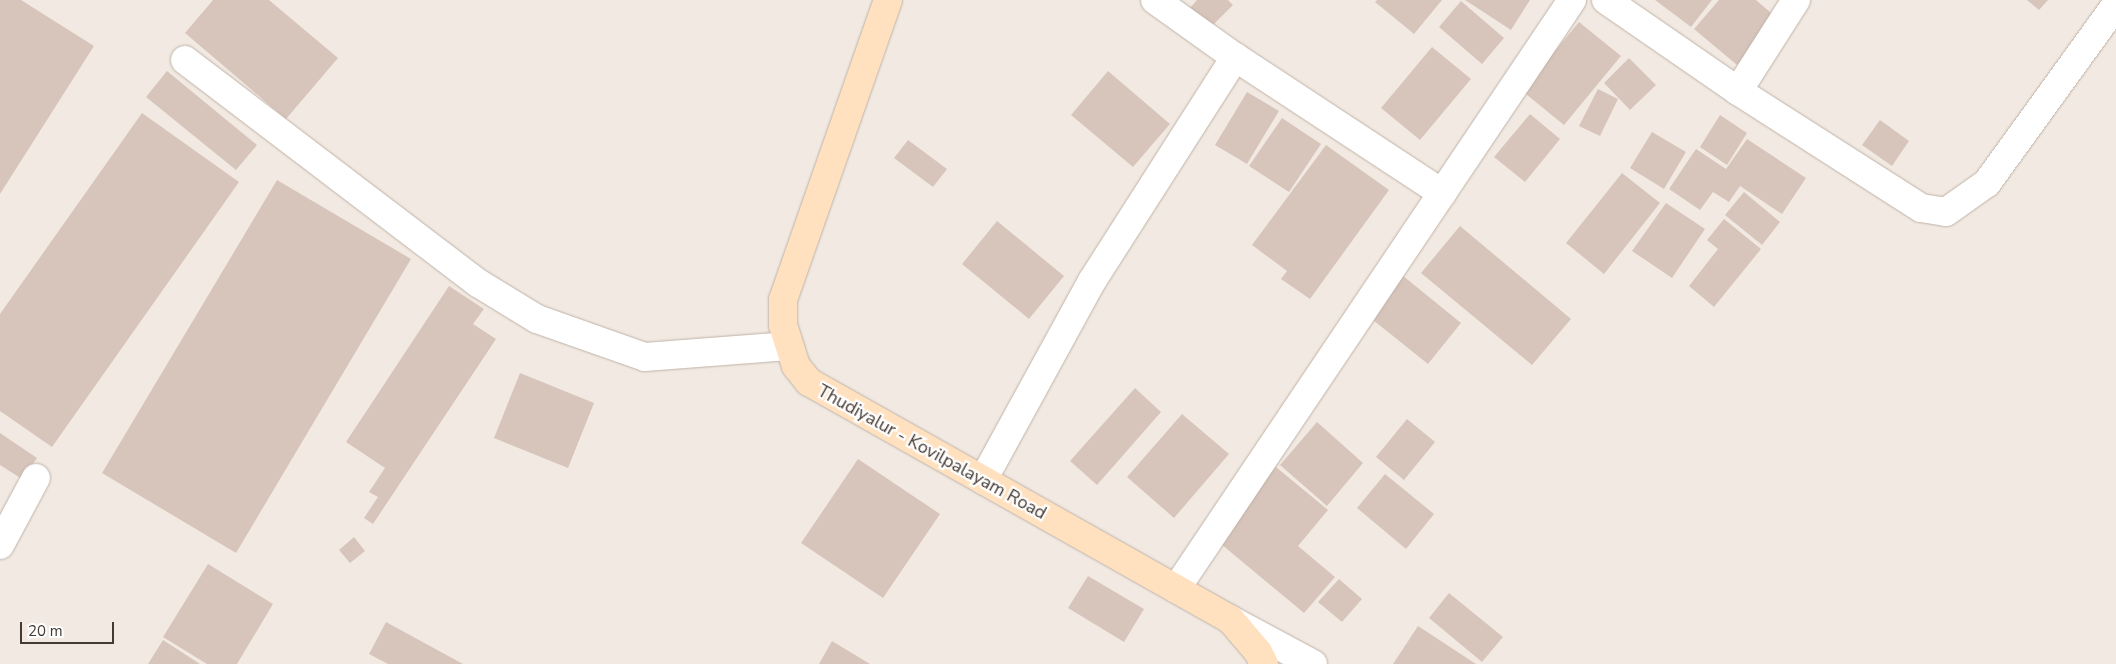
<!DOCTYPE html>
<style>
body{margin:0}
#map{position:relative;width:2116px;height:664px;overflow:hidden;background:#f2eae2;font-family:"Nunito Sans",sans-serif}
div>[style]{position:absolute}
.building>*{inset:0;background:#d7c5bb}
.roads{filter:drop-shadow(0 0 1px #c0b2a8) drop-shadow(0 0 1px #c0b2a8)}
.street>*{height:28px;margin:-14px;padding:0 14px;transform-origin:14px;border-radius:14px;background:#fff}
.secondary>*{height:28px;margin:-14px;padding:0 14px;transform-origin:14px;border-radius:14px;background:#ffe1bf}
span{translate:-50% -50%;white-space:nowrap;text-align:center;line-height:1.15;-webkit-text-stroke:4.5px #fff;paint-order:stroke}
.street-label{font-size:18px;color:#443933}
.scale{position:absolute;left:20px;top:622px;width:94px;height:22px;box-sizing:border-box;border:2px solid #443933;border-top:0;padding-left:6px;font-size:15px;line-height:18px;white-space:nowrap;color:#443933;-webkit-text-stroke:4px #fff;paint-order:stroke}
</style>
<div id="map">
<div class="building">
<div style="clip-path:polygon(0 0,21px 0,94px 46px,0 194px)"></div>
<div style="clip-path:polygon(213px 0,269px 0,338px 58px,286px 119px,185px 33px)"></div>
<div style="clip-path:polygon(1197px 0,1228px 0,1233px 5px,1211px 27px,1190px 8px)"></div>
<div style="clip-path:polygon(1377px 0,1442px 0,1414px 34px,1375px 2px)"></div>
<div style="clip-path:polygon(1465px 0,1530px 0,1511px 30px)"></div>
<div style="clip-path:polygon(1655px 0,1712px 0,1691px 27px)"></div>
<div style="clip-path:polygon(1719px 0,1756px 0,1777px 18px,1737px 65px,1694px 29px)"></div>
<div style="clip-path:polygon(2027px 0,2048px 0,2039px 10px)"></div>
<div style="clip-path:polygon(1461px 1px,1504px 38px,1482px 64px,1439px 27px)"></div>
<div style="clip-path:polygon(1579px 22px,1621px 56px,1564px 125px,1522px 91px)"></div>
<div style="clip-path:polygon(1432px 47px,1471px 79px,1420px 140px,1381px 108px)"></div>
<div style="clip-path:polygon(1629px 58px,1656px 85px,1630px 110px,1604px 83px)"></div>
<div style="clip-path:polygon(167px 71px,257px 145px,236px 170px,146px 97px)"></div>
<div style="clip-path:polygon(1108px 71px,1170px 124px,1133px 167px,1071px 115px)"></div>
<div style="clip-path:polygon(1598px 89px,1618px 99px,1600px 136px,1579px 126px)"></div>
<div style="clip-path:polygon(1247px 92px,1279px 111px,1247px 164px,1215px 145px)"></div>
<div style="clip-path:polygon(142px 113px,239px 182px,52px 447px,0 411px,0 314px)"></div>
<div style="clip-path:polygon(1530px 114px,1560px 139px,1525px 182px,1494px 157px)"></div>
<div style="clip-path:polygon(1720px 115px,1747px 133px,1727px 165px,1700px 147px)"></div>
<div style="clip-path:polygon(1282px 118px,1321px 144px,1289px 192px,1249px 166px)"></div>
<div style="clip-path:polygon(1880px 120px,1909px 141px,1892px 166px,1862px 145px)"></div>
<div style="clip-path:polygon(1652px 132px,1686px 152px,1664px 189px,1630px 168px)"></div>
<div style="clip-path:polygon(1747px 139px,1806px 178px,1782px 214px,1740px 186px,1729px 202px,1713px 192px,1700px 210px,1669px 189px,1696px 149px,1726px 169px)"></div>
<div style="clip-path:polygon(908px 140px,947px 169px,933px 187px,894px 158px)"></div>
<div style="clip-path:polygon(1326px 145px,1389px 190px,1310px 299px,1281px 279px,1287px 271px,1252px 245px)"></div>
<div style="clip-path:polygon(1622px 173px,1660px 203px,1604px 274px,1566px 243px)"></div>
<div style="clip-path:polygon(277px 180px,411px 259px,236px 553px,102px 473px)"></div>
<div style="clip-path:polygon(1744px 192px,1780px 222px,1762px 245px,1725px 215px)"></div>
<div style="clip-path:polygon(1666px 203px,1705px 229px,1672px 278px,1632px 251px)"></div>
<div style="clip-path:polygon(1724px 219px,1761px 249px,1714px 307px,1689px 286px,1718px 249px,1707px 240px)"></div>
<div style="clip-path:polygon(997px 221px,1064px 276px,1029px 319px,962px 264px)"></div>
<div style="clip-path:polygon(1460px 226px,1571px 319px,1532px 365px,1421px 273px)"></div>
<div style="clip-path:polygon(1402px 275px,1461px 323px,1428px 364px,1368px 316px)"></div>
<div style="clip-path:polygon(449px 286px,484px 309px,473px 324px,496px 339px,373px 524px,364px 518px,378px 497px,369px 492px,385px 468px,346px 442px)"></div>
<div style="clip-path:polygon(520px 373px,594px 403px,568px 468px,494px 438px)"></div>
<div style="clip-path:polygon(1135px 388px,1161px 412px,1097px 485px,1070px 461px)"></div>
<div style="clip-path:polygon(1182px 414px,1229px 454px,1174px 518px,1127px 477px)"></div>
<div style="clip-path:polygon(1407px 419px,1435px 442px,1404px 480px,1376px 457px)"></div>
<div style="clip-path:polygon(1317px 422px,1363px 463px,1327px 506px,1280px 465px)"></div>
<div style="clip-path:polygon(0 433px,37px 458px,22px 479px,0 465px)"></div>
<div style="clip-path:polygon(858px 459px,940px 514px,883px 598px,801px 543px)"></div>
<div style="clip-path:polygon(1276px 467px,1328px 510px,1298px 546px,1335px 577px,1304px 613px,1215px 539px)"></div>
<div style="clip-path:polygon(1385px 474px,1434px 514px,1406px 549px,1357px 508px)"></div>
<div style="clip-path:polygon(354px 537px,365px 551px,350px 563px,339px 550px)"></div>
<div style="clip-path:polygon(208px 564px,273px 604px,237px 664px,207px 664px,163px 637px)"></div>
<div style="clip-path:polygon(1088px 576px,1144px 609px,1124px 642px,1068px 608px)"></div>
<div style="clip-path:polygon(1339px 579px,1362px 599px,1342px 622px,1318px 602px)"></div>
<div style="clip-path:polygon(1449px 593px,1503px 637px,1482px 662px,1429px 618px)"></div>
<div style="clip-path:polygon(386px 622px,463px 664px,388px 664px,369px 654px)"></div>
<div style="clip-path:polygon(1418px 626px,1476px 664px,1393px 664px)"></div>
<div style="clip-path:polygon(163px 640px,200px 664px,148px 664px)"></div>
<div style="clip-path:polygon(832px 641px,870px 664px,819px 664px)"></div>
</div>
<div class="roads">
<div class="street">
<div style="left:1155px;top:0;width:98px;rotate:35.5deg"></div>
<div style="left:1235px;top:57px;width:248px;rotate:33.3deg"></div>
<div style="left:1606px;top:0;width:160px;rotate:34.6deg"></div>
<div style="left:1738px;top:91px;width:217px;rotate:32.6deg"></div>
<div style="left:1921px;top:208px;width:25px;rotate:9deg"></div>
<div style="left:1946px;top:212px;width:50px;rotate:-35.3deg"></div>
<div style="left:1987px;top:183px;width:220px;rotate:-54.1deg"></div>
<div style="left:185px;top:60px;width:368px;rotate:37.3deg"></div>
<div style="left:478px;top:283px;width:69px;rotate:31.4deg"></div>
<div style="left:537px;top:319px;width:114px;rotate:19.4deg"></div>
<div style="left:645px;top:357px;width:144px;rotate:-4.4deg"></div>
<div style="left:1738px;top:91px;width:108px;rotate:-57.5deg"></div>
<div style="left:983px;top:480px;width:227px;rotate:-61.3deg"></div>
<div style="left:1092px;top:281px;width:266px;rotate:-57.4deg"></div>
<div style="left:0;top:545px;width:76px;rotate:-61.8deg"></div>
<div style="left:1176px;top:589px;width:710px;rotate:-56.09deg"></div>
<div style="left:1231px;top:620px;width:93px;rotate:28.2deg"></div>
</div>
<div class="secondary">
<div style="left:888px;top:0;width:318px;rotate:109.3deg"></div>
<div style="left:783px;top:300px;width:25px;rotate:90deg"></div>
<div style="left:783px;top:325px;width:43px;rotate:72.4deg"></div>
<div style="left:796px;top:366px;width:21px;rotate:51deg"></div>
<div style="left:809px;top:382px;width:483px;rotate:29.4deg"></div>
<div style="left:1230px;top:619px;width:43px;rotate:49.7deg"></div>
<div style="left:1258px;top:652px;width:13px;rotate:63deg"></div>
</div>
</div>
<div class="street-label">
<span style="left:932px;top:452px;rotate:29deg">Thudiyalur - Kovilpalayam Road</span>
</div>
<div class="scale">20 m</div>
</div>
